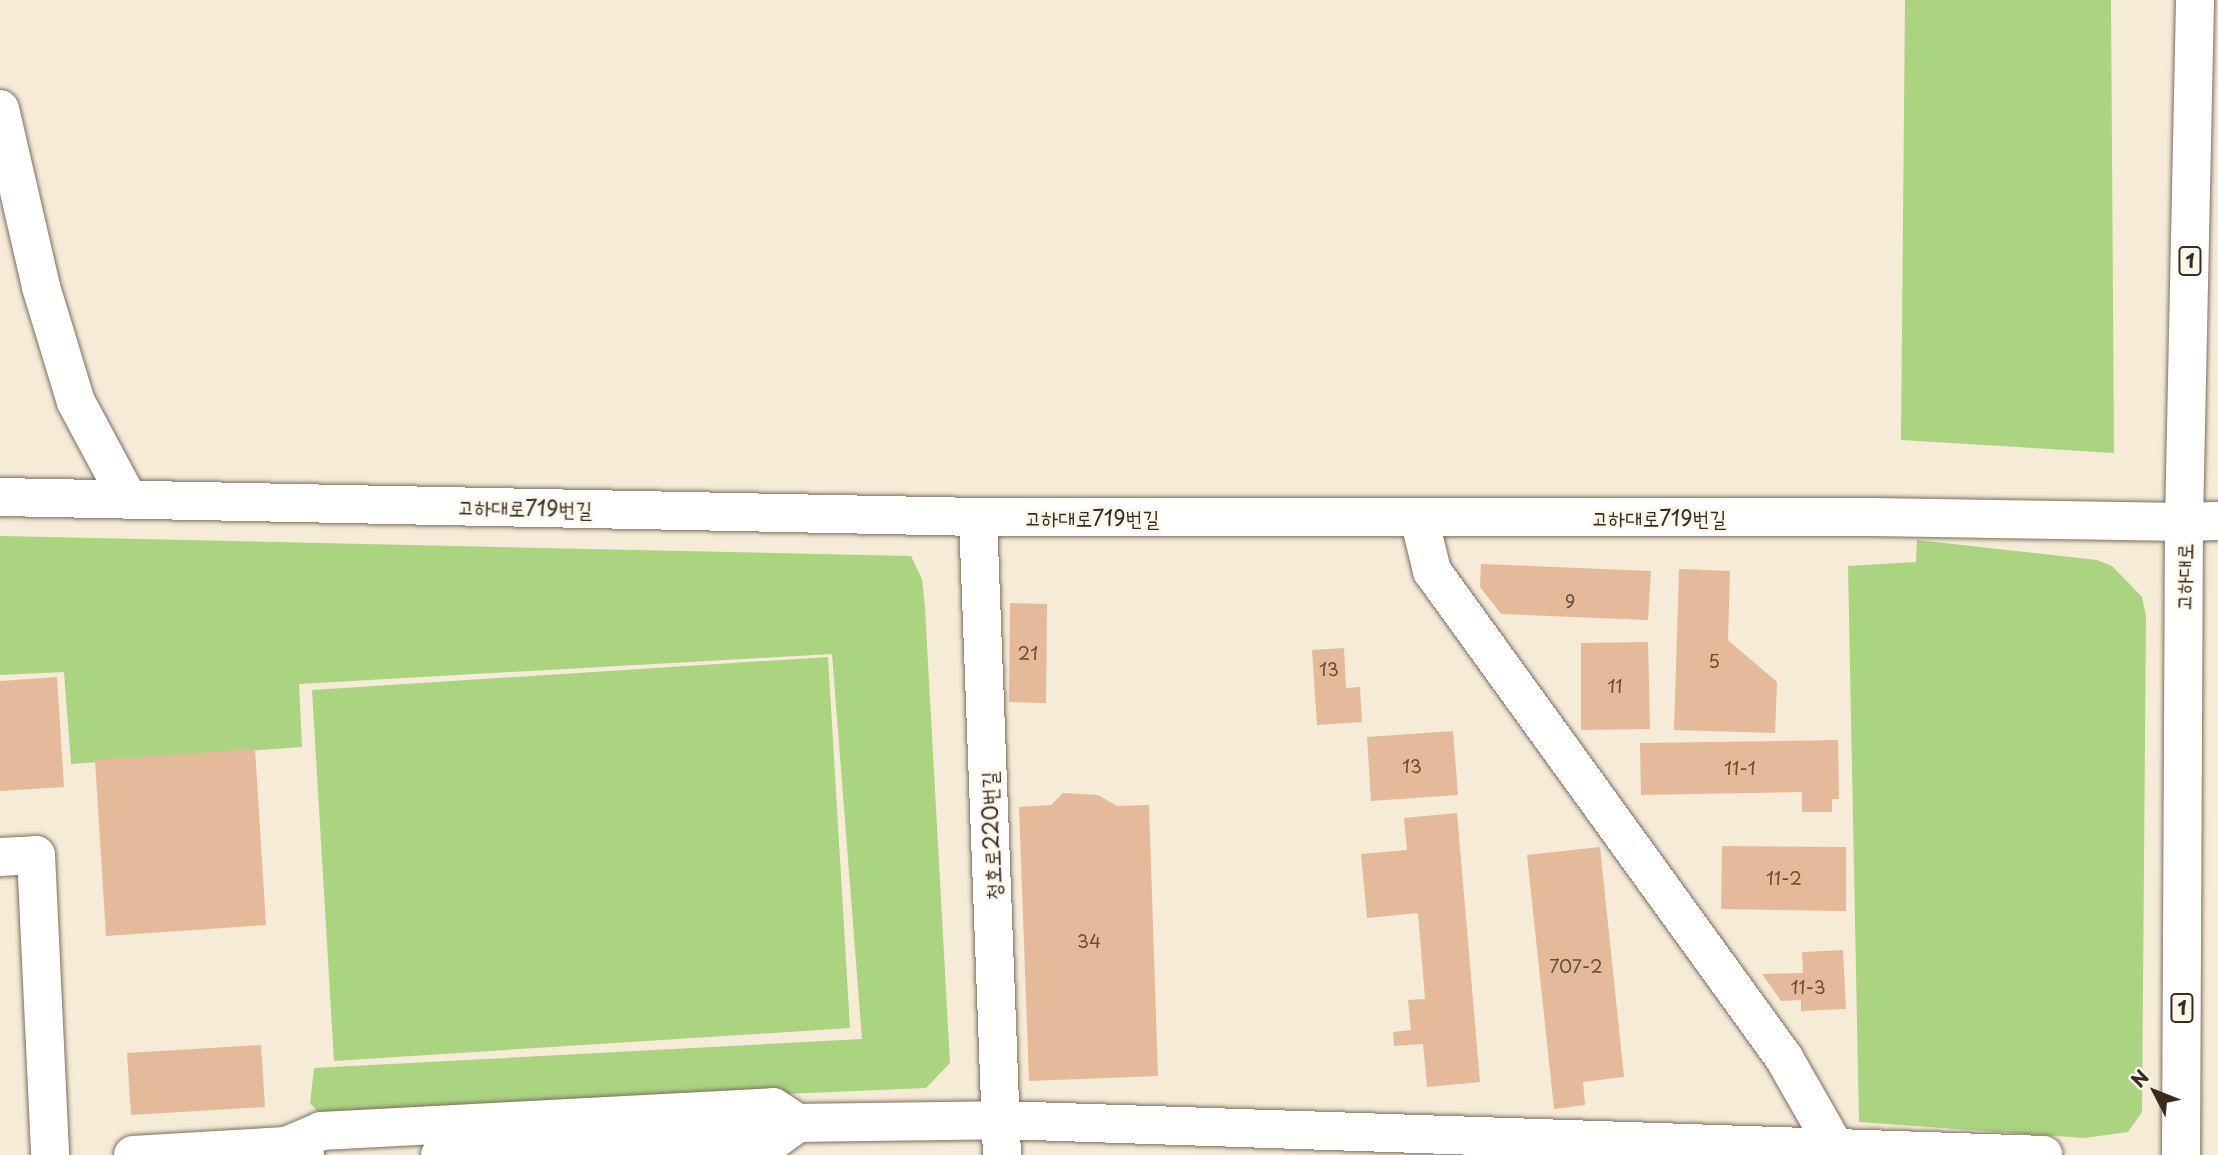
<!DOCTYPE html>
<meta charset="utf-8">
<style>
body{margin:0}
#map{position:relative;width:2218px;height:1155px;overflow:hidden;background:#f6ebd7;font-family:"Playpen Sans","Poor Story",sans-serif}
div>[style]{position:absolute}
.green>*{inset:0;background:#aad480}
.building>*{inset:0;background:#e4ba9b}
.roads{filter:drop-shadow(0 0 2px #7c6e5f) drop-shadow(0 0 2px #7c6e5f)}
.street>*{height:38px;margin:-19px;padding:0 19px;transform-origin:19px;border-radius:19px;background:#fff}
.secondary>*{height:38px;margin:-19px;padding:0 19px;transform-origin:19px;border-radius:19px;background:#fff}
.primary>*{height:38px;margin:-19px;padding:0 19px;transform-origin:19px;border-radius:19px;background:#fff}
span{translate:-50% -50%;white-space:nowrap;text-align:center;line-height:1.15;-webkit-text-stroke:5px #fbf7ec;paint-order:stroke}
.number-label{font-size:18px;color:#654e3d}
.number-label span{-webkit-text-stroke-width:0}
.shield-label span{padding:2px 5px;background:#fbf7ec;border:2px solid;border-radius:5px;-webkit-text-stroke-width:0}
.shield-label{font-size:19px;color:#3b2a1e;font-weight:700}
.street-label{font-size:21px;color:#3b2a1e}
.north{position:absolute;left:2120px;top:1057px;width:70px;height:70px;-webkit-text-stroke:5px #fbf7ec;paint-order:stroke;rotate:312deg;font-size:19px;font-weight:700;line-height:28px;text-align:center;color:#3b2a1e}
.north::after{content:'';display:block;margin:auto;width:24px;height:32px;background:#3b2a1e;clip-path:polygon(50% 0,100% 100%,50% 72%,0 100%)}
</style>
<div id="map">
<div class="green">
<div style="clip-path:polygon(1905px 0,2111px 0,2114px 453px,1901px 440px)"></div>
<div style="clip-path:polygon(0 536px,911px 556px,922px 579px,925px 608px,950px 1063px,926px 1088px,320px 1114px,310px 1103px,314px 1068px,862px 1039px,832px 654px,299px 684px,302px 747px,71px 764px,64px 672px,0 675px)"></div>
<div style="clip-path:polygon(1917px 540px,2097px 560px,2112px 566px,2142px 597px,2146px 616px,2142px 1112px,2128px 1132px,2084px 1138px,1859px 1122px,1848px 566px,1916px 562px)"></div>
<div style="clip-path:polygon(828px 657px,850px 1028px,334px 1061px,312px 690px)"></div>
</div>
<div class="building">
<div style="clip-path:polygon(1481px 564px,1651px 571px,1648px 620px,1501px 614px,1480px 587px)"></div>
<div style="clip-path:polygon(1679px 569px,1730px 571px,1728px 640px,1777px 682px,1775px 733px,1674px 730px)"></div>
<div style="clip-path:polygon(1010px 603px,1047px 604px,1046px 703px,1009px 702px)"></div>
<div style="clip-path:polygon(1648px 642px,1650px 729px,1581px 730px,1581px 643px)"></div>
<div style="clip-path:polygon(1344px 648px,1346px 688px,1360px 687px,1362px 722px,1317px 725px,1312px 650px)"></div>
<div style="clip-path:polygon(57px 677px,64px 787px,0 791px,0 681px)"></div>
<div style="clip-path:polygon(1453px 731px,1458px 795px,1371px 801px,1367px 737px)"></div>
<div style="clip-path:polygon(1838px 740px,1839px 799px,1832px 799px,1832px 812px,1802px 812px,1802px 792px,1641px 795px,1640px 743px)"></div>
<div style="clip-path:polygon(255px 749px,266px 925px,106px 936px,95px 760px)"></div>
<div style="clip-path:polygon(1063px 793px,1098px 795px,1117px 806px,1149px 805px,1158px 1076px,1029px 1081px,1019px 807px,1051px 805px)"></div>
<div style="clip-path:polygon(1457px 813px,1480px 1082px,1427px 1087px,1423px 1044px,1394px 1046px,1393px 1032px,1411px 1030px,1408px 1000px,1425px 999px,1418px 913px,1367px 918px,1361px 854px,1407px 850px,1404px 818px)"></div>
<div style="clip-path:polygon(1722px 846px,1846px 847px,1846px 911px,1721px 909px)"></div>
<div style="clip-path:polygon(1600px 847px,1624px 1077px,1583px 1082px,1585px 1105px,1554px 1109px,1527px 855px)"></div>
<div style="clip-path:polygon(1843px 950px,1846px 1009px,1801px 1011px,1801px 1000px,1781px 1001px,1762px 974px,1803px 973px,1802px 952px)"></div>
<div style="clip-path:polygon(261px 1045px,265px 1107px,131px 1115px,127px 1053px)"></div>
</div>
<div class="roads">
<div class="street">
<div style="left:0;top:109px;width:183px;rotate:77deg"></div>
<div style="left:41px;top:287px;width:120px;rotate:73.1deg"></div>
<div style="left:76px;top:402px;width:110px;rotate:61.8deg"></div>
<div style="left:978px;top:517px;width:638px;rotate:87.85deg"></div>
<div style="left:1419px;top:518px;width:55px;rotate:76.2deg"></div>
<div style="left:1432px;top:571px;width:601px;rotate:54.14deg"></div>
<div style="left:1784px;top:1058px;width:105px;rotate:60.3deg"></div>
<div style="left:2184px;top:522px;width:34px;rotate:-2deg"></div>
<div style="left:0;top:857px;width:36px;rotate:-3deg"></div>
<div style="left:36px;top:855px;width:300px;rotate:87.3deg"></div>
<div style="left:133px;top:1155px;width:153px;rotate:-3.4deg"></div>
<div style="left:286px;top:1146px;width:9px;rotate:90deg"></div>
<div style="left:305px;top:1155px;width:21px;rotate:-155deg"></div>
<div style="left:286px;top:1146px;width:38px;rotate:-23deg"></div>
<div style="left:321px;top:1131px;width:453px;rotate:-3deg"></div>
<div style="left:773px;top:1107px;width:30px;rotate:33deg"></div>
<div style="left:798px;top:1123px;width:203px;rotate:-0.8deg"></div>
<div style="left:1001px;top:1120px;width:1043px;rotate:1.92deg"></div>
<div style="left:440px;top:1155px;width:333px;rotate:-2.4deg"></div>
<div style="left:773px;top:1141px;width:31px;rotate:-36deg"></div>
</div>
<div class="secondary">
<div style="left:0;top:497px;width:978px;rotate:1.17deg"></div>
<div style="left:978px;top:517px;width:895px"></div>
<div style="left:1873px;top:517px;width:311px;rotate:0.9deg"></div>
</div>
<div class="primary">
<div style="left:2181px;top:1155px;width:633px;rotate:-89.73deg"></div>
<div style="left:2184px;top:522px;width:522px;rotate:-88.79deg"></div>
</div>
</div>
<div class="number-label">
<span style="left:1570px;top:601px">9</span>
<span style="left:1028px;top:653px">21</span>
<span style="left:1714px;top:661px">5</span>
<span style="left:1329px;top:669px">13</span>
<span style="left:1615px;top:686px">11</span>
<span style="left:1412px;top:766px">13</span>
<span style="left:1740px;top:768px">11-1</span>
<span style="left:1784px;top:878px">11-2</span>
<span style="left:1089px;top:941px">34</span>
<span style="left:1576px;top:966px">707-2</span>
<span style="left:1808px;top:987px">11-3</span>
</div>
<div class="shield-label">
<span style="left:2190px;top:261px">1</span>
<span style="left:2182px;top:1008px">1</span>
</div>
<div class="street-label">
<span style="left:525px;top:507px;rotate:1deg">고하대로719번길</span>
<span style="left:1092px;top:517px">고하대로719번길</span>
<span style="left:1659px;top:517px">고하대로719번길</span>
<span style="left:2183px;top:577px;rotate:-89deg">고하대로</span>
<span style="left:990px;top:836px;rotate:-92deg">청호로220번길</span>
</div>
<div class="north">N</div>
</div>
